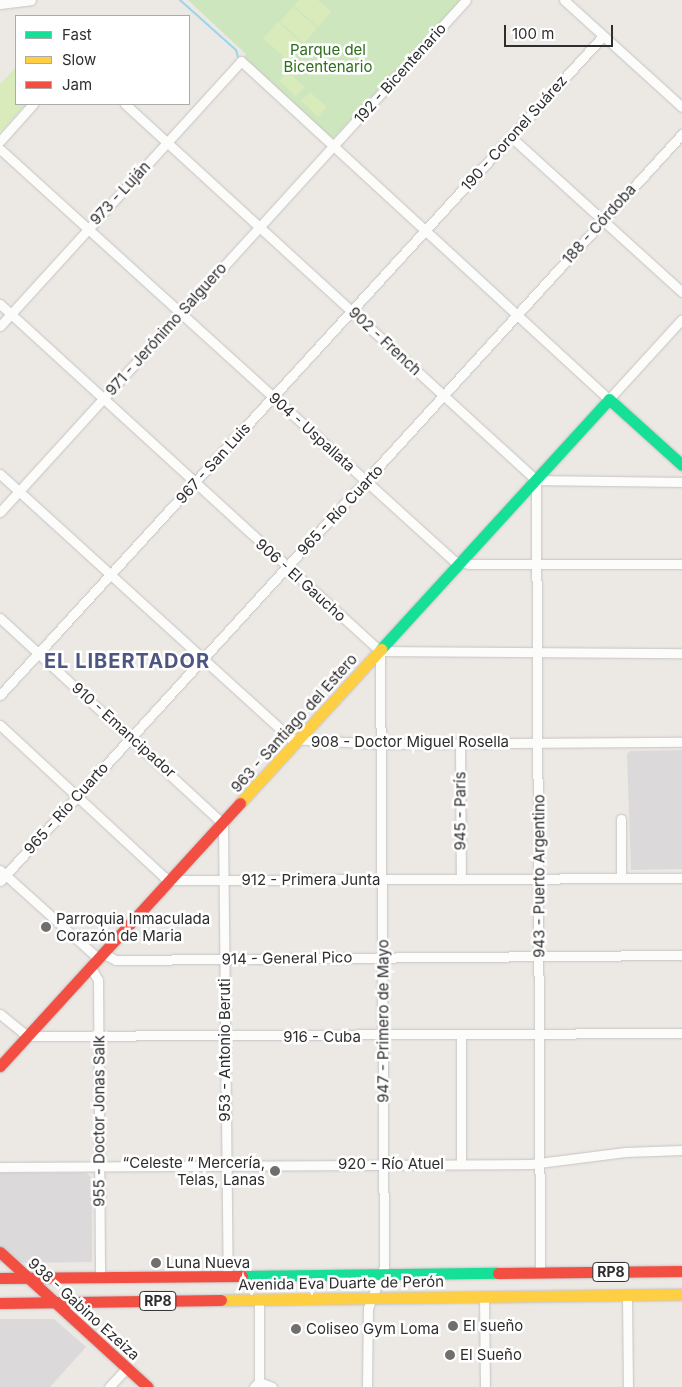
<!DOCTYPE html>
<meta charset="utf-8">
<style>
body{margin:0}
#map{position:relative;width:682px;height:1387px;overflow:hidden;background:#ece8e4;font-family:Inter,sans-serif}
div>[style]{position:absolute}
.industrial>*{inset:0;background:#dcd9db}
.green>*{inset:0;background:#cee6be}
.pitch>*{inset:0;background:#d9eabb}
.stream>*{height:2px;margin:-1px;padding:0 1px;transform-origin:1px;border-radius:1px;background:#99d6ec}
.roads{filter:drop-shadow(0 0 1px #c5c4c5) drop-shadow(0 0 1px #c5c4c5)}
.street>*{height:9px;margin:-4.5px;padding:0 4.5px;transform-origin:4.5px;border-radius:4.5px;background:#fcfcfb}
.fast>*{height:11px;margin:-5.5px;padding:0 5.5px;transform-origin:5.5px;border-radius:5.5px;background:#16e098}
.slow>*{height:11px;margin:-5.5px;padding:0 5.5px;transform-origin:5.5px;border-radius:5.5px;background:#ffcf43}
.jam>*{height:11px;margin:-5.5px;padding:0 5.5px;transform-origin:5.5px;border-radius:5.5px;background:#f24e42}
.dots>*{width:14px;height:14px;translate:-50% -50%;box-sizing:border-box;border:2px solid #fff;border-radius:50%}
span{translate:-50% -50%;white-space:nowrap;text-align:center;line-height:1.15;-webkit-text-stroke:5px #fff;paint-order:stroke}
.shield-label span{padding:1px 4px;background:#fff;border:1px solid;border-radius:4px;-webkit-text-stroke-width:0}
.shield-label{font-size:14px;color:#2e2e2e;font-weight:700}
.park-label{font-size:15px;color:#2c6e1b}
.street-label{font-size:15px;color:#2e2e2e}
.poi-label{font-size:15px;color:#2e2e2e}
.left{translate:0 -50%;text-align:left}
.right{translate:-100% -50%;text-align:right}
.district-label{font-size:20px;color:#4d5680;font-weight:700;letter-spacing:1px}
.legend{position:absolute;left:15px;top:15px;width:175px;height:90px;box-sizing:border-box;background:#fff;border:1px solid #ababab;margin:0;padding:6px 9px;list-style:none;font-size:15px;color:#2e2e2e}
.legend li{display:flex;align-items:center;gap:10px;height:25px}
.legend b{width:25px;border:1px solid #ababab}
.scale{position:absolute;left:504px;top:25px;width:109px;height:22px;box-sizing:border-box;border:2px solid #2e2e2e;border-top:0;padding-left:6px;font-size:15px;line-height:18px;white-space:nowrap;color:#2e2e2e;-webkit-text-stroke:4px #fff;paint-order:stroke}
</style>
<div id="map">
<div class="industrial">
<div style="clip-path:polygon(682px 750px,682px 869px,631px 870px,627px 754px,630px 751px)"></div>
<div style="clip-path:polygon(0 1173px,86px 1173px,92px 1178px,92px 1262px,0 1263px)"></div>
<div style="clip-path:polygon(0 1319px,54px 1319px,86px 1347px,50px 1387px,0 1387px)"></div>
</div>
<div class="green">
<div style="clip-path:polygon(188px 0,461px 0,332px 140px,243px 59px,246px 54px)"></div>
</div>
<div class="pitch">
<div style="clip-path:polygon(299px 0,318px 0,331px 12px,318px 27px,294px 6px)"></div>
<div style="clip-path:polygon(293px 7px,317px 28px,304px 43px,280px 22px)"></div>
<div style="clip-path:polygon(278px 22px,303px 45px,288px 61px,263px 38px)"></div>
<div style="clip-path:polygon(16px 67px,16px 104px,26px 104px,0 132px,0 84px)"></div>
<div style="clip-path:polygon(288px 72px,305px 87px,296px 96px,279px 81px)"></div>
<div style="clip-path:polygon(310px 92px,327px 107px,318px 117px,301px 101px)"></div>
</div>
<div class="stream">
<div style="left:180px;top:0;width:75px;rotate:41.8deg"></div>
<div style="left:236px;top:50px;width:7px;rotate:74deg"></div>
</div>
<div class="roads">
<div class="street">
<div style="left:564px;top:0;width:159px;rotate:42.2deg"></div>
<div style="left:0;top:4px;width:31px;rotate:-7deg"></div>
<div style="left:125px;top:104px;width:557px;rotate:42.45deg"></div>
<div style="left:536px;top:480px;width:146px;rotate:0.8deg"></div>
<div style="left:511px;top:137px;width:231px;rotate:42.2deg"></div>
<div style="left:0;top:141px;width:50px;rotate:-48.3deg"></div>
<div style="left:0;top:149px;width:613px;rotate:42.22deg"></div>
<div style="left:454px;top:561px;width:15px;rotate:11deg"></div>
<div style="left:469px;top:564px;width:213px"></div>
<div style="left:0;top:304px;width:515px;rotate:42.4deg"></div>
<div style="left:380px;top:651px;width:302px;rotate:0.4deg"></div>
<div style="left:0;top:326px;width:358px;rotate:-47.7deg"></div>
<div style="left:241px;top:61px;width:500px;rotate:42.6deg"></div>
<div style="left:609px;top:399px;width:108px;rotate:-47.6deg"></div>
<div style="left:0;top:474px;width:394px;rotate:42.3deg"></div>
<div style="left:291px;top:739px;width:90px;rotate:3.2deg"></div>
<div style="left:381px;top:744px;width:301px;rotate:-0.4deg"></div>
<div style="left:536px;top:480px;width:793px;rotate:89.71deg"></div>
<div style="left:0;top:512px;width:692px;rotate:-47.69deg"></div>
<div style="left:0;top:618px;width:304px;rotate:42.7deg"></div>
<div style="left:223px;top:824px;width:453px;rotate:89.4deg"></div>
<div style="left:0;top:695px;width:893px;rotate:-47.54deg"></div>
<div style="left:0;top:725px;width:224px;rotate:42.8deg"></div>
<div style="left:164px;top:877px;width:8px;rotate:23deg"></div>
<div style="left:171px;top:880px;width:511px;rotate:-0.22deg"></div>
<div style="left:460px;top:744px;width:135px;rotate:89.6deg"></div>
<div style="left:621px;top:819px;width:59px;rotate:90deg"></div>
<div style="left:0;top:870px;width:133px;rotate:42deg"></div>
<div style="left:0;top:881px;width:1012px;rotate:-47.6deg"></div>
<div style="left:104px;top:954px;width:13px;rotate:27deg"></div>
<div style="left:116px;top:960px;width:566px;rotate:-0.51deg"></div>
<div style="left:91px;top:968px;width:14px;rotate:60deg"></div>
<div style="left:98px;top:980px;width:296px;rotate:89.6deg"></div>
<div style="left:0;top:1014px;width:35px;rotate:39deg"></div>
<div style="left:27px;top:1036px;width:655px;rotate:-0.26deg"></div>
<div style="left:461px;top:1036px;width:128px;rotate:90deg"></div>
<div style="left:0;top:1167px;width:531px;rotate:-0.32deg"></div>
<div style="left:531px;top:1164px;width:95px;rotate:-7.3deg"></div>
<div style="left:625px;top:1152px;width:57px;rotate:-2deg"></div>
<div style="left:627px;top:1295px;width:92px;rotate:89.4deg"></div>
<div style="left:484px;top:1296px;width:91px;rotate:89.4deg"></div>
<div style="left:259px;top:1382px;width:14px;rotate:21deg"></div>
<div style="left:109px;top:1387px;width:26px;rotate:-47deg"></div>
<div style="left:254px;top:1387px;width:7px;rotate:-45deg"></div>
<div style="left:259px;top:1382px;width:82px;rotate:-90deg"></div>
<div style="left:367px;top:1387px;width:79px;rotate:-89.3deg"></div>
<div style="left:368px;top:1308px;width:44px;rotate:-68.7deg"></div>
<div style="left:384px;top:1267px;width:616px;rotate:-90.37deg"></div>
</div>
<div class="fast">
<div style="left:381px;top:649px;width:338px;rotate:-47.6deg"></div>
<div style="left:609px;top:399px;width:98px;rotate:42.1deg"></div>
<div style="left:242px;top:1276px;width:256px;rotate:-0.7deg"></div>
</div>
<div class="slow">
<div style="left:240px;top:803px;width:209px;rotate:-47.5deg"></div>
<div style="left:221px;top:1300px;width:461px;rotate:-0.7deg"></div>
</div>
<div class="jam">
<div style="left:0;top:1066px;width:356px;rotate:-47.6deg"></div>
<div style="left:0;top:1252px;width:200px;rotate:42.4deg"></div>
<div style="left:498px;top:1273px;width:184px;rotate:-0.6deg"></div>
<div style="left:0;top:1278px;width:242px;rotate:-0.5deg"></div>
<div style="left:0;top:1303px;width:221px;rotate:-0.8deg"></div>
</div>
</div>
<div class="dots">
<div style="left:46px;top:927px;background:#706f6e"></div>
<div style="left:275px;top:1171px;background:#706f6e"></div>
<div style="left:156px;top:1263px;background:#706f6e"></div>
<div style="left:453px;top:1326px;background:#706f6e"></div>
<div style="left:296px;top:1329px;background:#706f6e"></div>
<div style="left:450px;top:1355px;background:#706f6e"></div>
</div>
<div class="shield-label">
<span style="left:611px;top:1272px">RP8</span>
<span style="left:158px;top:1301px">RP8</span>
</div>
<div class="park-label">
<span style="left:328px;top:58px">Parque del<br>Bicentenario</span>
</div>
<div class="street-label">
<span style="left:400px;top:73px;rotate:-48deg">192 - Bicentenario</span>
<span style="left:514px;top:133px;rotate:-48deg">190 - Coronel Suárez</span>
<span style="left:120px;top:193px;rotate:-47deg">973 - Luján</span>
<span style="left:599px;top:224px;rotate:-48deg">188 - Córdoba</span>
<span style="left:166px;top:329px;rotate:-48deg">971 - Jerónimo Salguero</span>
<span style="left:385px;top:341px;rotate:43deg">902 - French</span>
<span style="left:312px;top:432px;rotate:42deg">904 - Uspallata</span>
<span style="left:213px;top:463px;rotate:-48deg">967 - San Luis</span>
<span style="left:340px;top:510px;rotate:-47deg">965 - Río Cuarto</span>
<span style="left:301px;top:580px;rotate:42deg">906 - El Gaucho</span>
<span style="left:294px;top:723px;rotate:-48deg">963 - Santiago del Estero</span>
<span style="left:124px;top:730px;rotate:42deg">910 - Emancipador</span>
<span style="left:410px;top:742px">908 - Doctor Miguel Rosella</span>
<span style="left:66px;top:808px;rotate:-48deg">965 - Río Cuarto</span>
<span style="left:460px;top:811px;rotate:-90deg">945 - París</span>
<span style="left:539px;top:876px;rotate:-90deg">943 - Puerto Argentino</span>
<span style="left:311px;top:880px">912 - Primera Junta</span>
<span style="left:287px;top:958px;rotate:-1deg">914 - General Pico</span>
<span style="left:383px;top:1021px;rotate:-90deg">947 - Primero de Mayo</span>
<span style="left:322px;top:1037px">916 - Cuba</span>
<span style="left:225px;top:1050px;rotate:-90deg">953 - Antonio Beruti</span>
<span style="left:99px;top:1121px;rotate:-90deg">955 - Doctor Jonas Salk</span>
<span style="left:391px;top:1164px">920 - Río Atuel</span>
<span style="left:341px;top:1283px;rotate:-1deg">Avenida Eva Duarte de Perón</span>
<span style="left:84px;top:1309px;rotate:42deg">938 - Gabino Ezeiza</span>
</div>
<div class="poi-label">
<span class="left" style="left:56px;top:927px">Parroquia Inmaculada<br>Corazón de Maria</span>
<span class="right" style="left:265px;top:1171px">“Celeste “ Mercería,<br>Telas, Lanas</span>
<span class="left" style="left:166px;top:1263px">Luna Nueva</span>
<span class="left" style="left:463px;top:1326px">El sueño</span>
<span class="left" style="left:306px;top:1329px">Coliseo Gym Loma</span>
<span class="left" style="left:460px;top:1355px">El Sueño</span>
</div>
<div class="district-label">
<span style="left:127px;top:661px">EL LIBERTADOR</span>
</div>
<ul class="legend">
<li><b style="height:6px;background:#16e098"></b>Fast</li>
<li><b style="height:6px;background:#ffcf43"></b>Slow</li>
<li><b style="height:6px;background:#f24e42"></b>Jam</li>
</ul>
<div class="scale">100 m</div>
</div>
